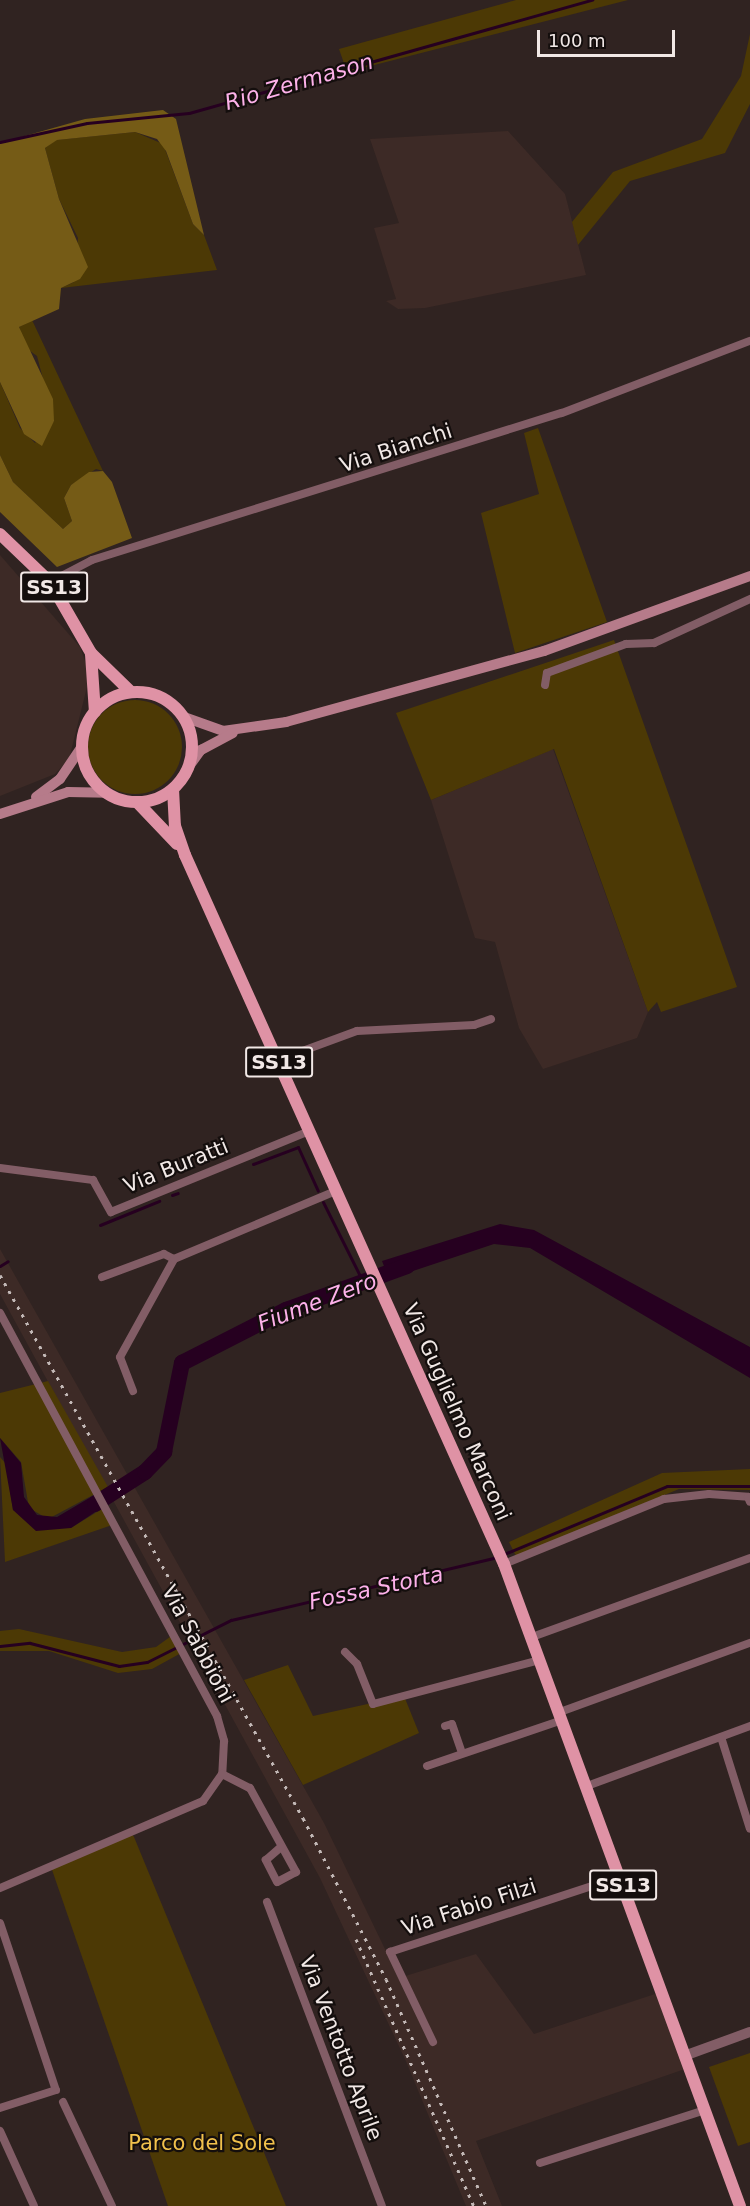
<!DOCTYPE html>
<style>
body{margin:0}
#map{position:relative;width:750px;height:2206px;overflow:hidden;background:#302321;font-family:"DejaVu Sans",sans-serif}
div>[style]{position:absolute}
.built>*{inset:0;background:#3d2a26}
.green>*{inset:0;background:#4c3905}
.round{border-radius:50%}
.forest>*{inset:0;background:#755b16}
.water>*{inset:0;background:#260020}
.stream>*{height:3px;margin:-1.5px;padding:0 1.5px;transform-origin:1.5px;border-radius:1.5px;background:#260020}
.river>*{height:16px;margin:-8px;padding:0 8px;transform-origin:8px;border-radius:8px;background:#260020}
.minor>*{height:8px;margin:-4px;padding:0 4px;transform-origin:4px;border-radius:4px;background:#825d66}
.tertiary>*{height:10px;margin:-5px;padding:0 5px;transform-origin:5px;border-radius:5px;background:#825d66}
.secondary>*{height:10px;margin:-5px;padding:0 5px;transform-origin:5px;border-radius:5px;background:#b67b8a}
.primary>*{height:12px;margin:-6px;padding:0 6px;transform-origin:6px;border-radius:6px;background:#df92a5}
.primary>.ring{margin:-6px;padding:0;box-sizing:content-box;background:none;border:12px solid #df92a5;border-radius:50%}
.rail>*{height:3px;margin-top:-1.5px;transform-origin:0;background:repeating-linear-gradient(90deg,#c3b9b7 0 3px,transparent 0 9px)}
span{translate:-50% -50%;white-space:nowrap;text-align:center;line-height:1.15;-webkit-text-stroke:4.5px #140e0d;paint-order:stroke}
.shield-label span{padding:2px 4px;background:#140e0d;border:2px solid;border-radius:4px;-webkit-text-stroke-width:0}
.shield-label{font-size:20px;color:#f1e8e6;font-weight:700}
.street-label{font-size:21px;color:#f1e8e6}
.park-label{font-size:21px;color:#f1c14c}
.water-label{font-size:22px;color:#fdb1ea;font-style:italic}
.scale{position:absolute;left:537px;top:30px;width:138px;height:27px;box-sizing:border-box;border:3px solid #f1e8e6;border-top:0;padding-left:8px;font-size:18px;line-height:21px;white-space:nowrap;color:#f1e8e6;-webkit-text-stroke:4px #140e0d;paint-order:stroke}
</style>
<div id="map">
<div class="built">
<div style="clip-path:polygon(508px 131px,565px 194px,586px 275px,425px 308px,398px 309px,386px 301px,396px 299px,374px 228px,399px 223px,370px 139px)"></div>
<div style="clip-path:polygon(0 555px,80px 647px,90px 675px,69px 759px,55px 774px,0 796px)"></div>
<div style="clip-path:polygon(553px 749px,648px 1012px,637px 1038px,543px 1069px,519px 1028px,495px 942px,475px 938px,431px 800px)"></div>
<div style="clip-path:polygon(0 1249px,324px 1823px,399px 1978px,476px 1954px,534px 2034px,658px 1993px,685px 2069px,476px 2141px,502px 2206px,466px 2206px,405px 2059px,320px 1878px,0 1294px)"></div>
</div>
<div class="green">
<div style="clip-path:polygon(516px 0,628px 0,347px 72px,339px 49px)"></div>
<div style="clip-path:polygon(750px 34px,750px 104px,725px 153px,630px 181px,578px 245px,572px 222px,613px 172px,702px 139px,741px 76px)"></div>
<div style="clip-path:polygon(135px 132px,163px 144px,193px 224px,204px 235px,217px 270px,61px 288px,74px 282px,78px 238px,59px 199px,45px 148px,56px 140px)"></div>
<div style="clip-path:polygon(32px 320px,103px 471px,96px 469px,71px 485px,64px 498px,72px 521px,63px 529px,13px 482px,0 455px,0 382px,20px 428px,35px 443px,54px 421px,37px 356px,26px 348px,19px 327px)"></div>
<div style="clip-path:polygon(538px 428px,607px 622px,515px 653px,481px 513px,539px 494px,524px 433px)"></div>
<div style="clip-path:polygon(614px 640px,737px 987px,661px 1012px,657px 1002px,648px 1012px,554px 749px,431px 800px,396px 713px)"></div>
<div class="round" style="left:88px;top:700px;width:94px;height:94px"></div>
<div style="clip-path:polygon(48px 1381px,108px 1487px,48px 1519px,29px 1508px,21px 1462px,0 1438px,0 1393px)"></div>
<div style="clip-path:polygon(0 1457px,6px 1464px,13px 1510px,71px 1528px,105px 1507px,115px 1524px,5px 1562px)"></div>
<div style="clip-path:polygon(750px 1469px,750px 1490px,679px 1489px,516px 1556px,509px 1542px,662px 1473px)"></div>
<div style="clip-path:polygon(19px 1629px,122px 1652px,156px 1647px,174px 1634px,183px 1652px,152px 1669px,118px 1673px,49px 1651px,0 1651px,0 1631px)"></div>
<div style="clip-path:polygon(288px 1665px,313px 1716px,404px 1696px,419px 1733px,303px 1785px,244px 1680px)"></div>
<div style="clip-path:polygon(129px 1830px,134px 1837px,286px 2206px,168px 2206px,50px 1864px)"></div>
<div style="clip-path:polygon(750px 2053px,750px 2142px,738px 2146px,709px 2067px)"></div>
</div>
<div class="forest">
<div style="clip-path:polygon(163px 110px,176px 119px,204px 235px,193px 224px,166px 151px,157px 139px,135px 132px,57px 140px,45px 148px,59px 199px,88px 267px,80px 279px,61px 288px,59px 309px,19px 327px,53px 399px,54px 421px,42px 446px,24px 434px,0 382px,0 143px,85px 119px)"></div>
<div style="clip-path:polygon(0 455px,13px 482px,63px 529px,72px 521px,64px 498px,71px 485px,89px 472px,103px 471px,112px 482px,132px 538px,57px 567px,0 512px)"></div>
</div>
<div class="water">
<div style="clip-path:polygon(500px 1224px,534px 1230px,750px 1347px,750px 1378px,530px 1248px,494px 1244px,389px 1279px,382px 1261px)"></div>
<div style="clip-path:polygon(0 1438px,21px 1463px,24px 1497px,37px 1515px,57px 1517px,108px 1487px,115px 1499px,71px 1528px,36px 1531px,13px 1510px)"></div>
</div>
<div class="stream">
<div style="left:0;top:142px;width:89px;rotate:-12.3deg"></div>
<div style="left:87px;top:123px;width:102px;rotate:-5.6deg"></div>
<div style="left:189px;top:113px;width:419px;rotate:-15.7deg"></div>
<div style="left:253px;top:1164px;width:48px;rotate:-20.7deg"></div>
<div style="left:298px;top:1147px;width:48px;rotate:65.6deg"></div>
<div style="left:172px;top:1195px;width:6px;rotate:-18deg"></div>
<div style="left:323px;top:1202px;width:89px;rotate:63.4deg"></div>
<div style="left:100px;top:1225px;width:64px;rotate:-22.1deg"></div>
<div style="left:0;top:1266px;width:9px;rotate:-32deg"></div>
<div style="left:504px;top:1554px;width:177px;rotate:-22.6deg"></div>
<div style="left:667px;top:1486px;width:83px"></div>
<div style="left:0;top:1646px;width:30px;rotate:-6deg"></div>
<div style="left:30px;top:1643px;width:92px;rotate:14.5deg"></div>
<div style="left:119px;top:1666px;width:28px;rotate:-8deg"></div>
<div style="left:147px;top:1662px;width:94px;rotate:-26.6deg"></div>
<div style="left:231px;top:1620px;width:274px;rotate:-13.3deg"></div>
</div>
<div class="river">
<div style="left:95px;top:1504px;width:59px;rotate:-32.6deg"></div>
<div style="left:145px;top:1472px;width:28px;rotate:-46deg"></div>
<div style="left:164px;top:1452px;width:91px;rotate:-78.6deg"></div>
<div style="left:182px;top:1363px;width:117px;rotate:-27deg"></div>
<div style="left:286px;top:1310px;width:129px;rotate:-20deg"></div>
</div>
<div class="minor">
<div style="left:50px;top:582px;width:47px;rotate:-27.6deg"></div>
<div style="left:92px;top:560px;width:492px;rotate:-17.4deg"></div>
<div style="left:562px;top:413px;width:201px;rotate:-21deg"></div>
<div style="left:545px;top:685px;width:12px;rotate:-81deg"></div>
<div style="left:547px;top:673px;width:84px;rotate:-20.2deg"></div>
<div style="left:626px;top:644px;width:28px;rotate:-2deg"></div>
<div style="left:654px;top:643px;width:106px;rotate:-24.6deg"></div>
<div style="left:278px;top:1060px;width:84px;rotate:-20.2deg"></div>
<div style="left:357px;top:1031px;width:117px;rotate:-2.9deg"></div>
<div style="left:474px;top:1025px;width:18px;rotate:-19deg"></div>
<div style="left:0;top:1168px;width:94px;rotate:7.4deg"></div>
<div style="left:93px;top:1180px;width:37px;rotate:61deg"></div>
<div style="left:111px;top:1212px;width:214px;rotate:-22.2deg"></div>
<div style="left:102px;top:1277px;width:66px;rotate:-20.4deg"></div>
<div style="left:164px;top:1254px;width:11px;rotate:27deg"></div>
<div style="left:0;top:1313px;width:458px;rotate:61.7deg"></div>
<div style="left:217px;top:1716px;width:26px;rotate:74deg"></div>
<div style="left:224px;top:1741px;width:33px;rotate:93deg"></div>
<div style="left:222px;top:1774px;width:33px;rotate:125deg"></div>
<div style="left:203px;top:1801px;width:221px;rotate:156.8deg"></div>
<div style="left:133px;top:1391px;width:36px;rotate:-111deg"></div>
<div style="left:120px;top:1357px;width:112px;rotate:-61.1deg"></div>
<div style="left:174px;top:1259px;width:176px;rotate:-22.8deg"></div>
<div style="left:504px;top:1564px;width:173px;rotate:-22.1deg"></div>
<div style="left:664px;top:1499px;width:45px;rotate:-6.3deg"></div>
<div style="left:709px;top:1494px;width:39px;rotate:4deg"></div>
<div style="left:748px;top:1497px;width:5px;rotate:68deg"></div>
<div style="left:532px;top:1637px;width:232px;rotate:-19.9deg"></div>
<div style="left:345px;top:1652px;width:17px;rotate:45deg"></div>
<div style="left:357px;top:1664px;width:43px;rotate:68.2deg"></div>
<div style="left:373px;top:1704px;width:173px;rotate:-14.8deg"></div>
<div style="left:560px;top:1712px;width:202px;rotate:-20deg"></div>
<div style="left:445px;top:1726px;width:7px;rotate:-16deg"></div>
<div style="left:452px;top:1724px;width:31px;rotate:71deg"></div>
<div style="left:721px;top:1737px;width:96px;rotate:72.5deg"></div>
<div style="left:427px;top:1766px;width:143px;rotate:-18.8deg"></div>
<div style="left:222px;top:1774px;width:31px;rotate:27deg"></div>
<div style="left:250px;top:1788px;width:96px;rotate:61.3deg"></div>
<div style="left:296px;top:1872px;width:21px;rotate:152deg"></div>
<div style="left:277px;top:1882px;width:25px;rotate:-117deg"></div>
<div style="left:266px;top:1860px;width:20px;rotate:-41deg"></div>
<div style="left:587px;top:1786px;width:174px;rotate:-20.2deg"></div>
<div style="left:267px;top:1902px;width:325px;rotate:69.3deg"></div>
<div style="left:0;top:1923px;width:176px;rotate:71.5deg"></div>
<div style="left:56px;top:2090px;width:59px;rotate:162.2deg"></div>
<div style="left:433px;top:2042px;width:100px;rotate:-115.5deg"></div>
<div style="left:390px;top:1952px;width:242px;rotate:-18.1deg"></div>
<div style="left:63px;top:2102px;width:115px;rotate:64.8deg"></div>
<div style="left:0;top:2131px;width:82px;rotate:65.6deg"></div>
<div style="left:540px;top:2163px;width:173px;rotate:-17.8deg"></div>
</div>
<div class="tertiary">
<div style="left:684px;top:2056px;width:70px;rotate:-20deg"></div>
</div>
<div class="secondary">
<div style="left:184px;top:717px;width:41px;rotate:19.7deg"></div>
<div style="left:223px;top:731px;width:64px;rotate:-8.1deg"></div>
<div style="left:286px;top:722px;width:268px;rotate:-15.4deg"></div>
<div style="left:544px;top:651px;width:219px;rotate:-20deg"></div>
<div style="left:190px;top:765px;width:19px;rotate:-54deg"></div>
<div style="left:201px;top:750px;width:36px;rotate:-28deg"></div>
<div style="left:36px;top:797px;width:30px;rotate:-37deg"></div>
<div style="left:60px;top:779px;width:40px;rotate:-56deg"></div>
<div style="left:0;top:814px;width:71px;rotate:-17.9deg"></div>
<div style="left:68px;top:792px;width:39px;rotate:1deg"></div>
</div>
<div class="primary">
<div style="left:0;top:534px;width:69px;rotate:43.8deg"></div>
<div style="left:50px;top:582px;width:82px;rotate:60deg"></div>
<div style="left:91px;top:653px;width:56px;rotate:44.3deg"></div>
<div style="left:91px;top:654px;width:58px;rotate:86.1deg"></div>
<div class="ring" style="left:82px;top:692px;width:98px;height:98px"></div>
<div style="left:173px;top:789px;width:37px;rotate:87deg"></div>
<div style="left:175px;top:826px;width:31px;rotate:71deg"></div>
<div style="left:185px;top:855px;width:777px;rotate:65.78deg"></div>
<div style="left:504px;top:1564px;width:684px;rotate:69.82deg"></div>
<div style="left:137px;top:802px;width:58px;rotate:46.4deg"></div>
</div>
<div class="rail">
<div style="left:0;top:1275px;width:622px;rotate:60.84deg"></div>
<div style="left:303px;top:1818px;width:181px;rotate:62.7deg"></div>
<div style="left:386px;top:1979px;width:248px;rotate:66.2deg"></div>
<div style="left:356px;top:1939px;width:292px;rotate:66.2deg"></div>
</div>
<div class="shield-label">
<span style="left:54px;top:587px">SS13</span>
<span style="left:279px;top:1062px">SS13</span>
<span style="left:623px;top:1885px">SS13</span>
</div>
<div class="street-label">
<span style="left:396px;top:448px;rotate:-18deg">Via Bianchi</span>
<span style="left:176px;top:1166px;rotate:-22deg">Via Buratti</span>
<span style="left:457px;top:1412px;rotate:66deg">Via Guglielmo Marconi</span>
<span style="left:198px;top:1644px;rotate:62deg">Via Sabbioni</span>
<span style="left:469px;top:1907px;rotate:-18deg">Via Fabio Filzi</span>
<span style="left:341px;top:2048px;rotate:69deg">Via Ventotto Aprile</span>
</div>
<div class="park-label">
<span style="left:202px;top:2143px">Parco del Sole</span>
</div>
<div class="water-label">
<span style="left:299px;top:82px;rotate:-16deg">Rio Zermason</span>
<span style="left:317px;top:1302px;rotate:-21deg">Fiume Zero</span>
<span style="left:376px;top:1588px;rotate:-12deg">Fossa Storta</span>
</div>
<div class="scale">100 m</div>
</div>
